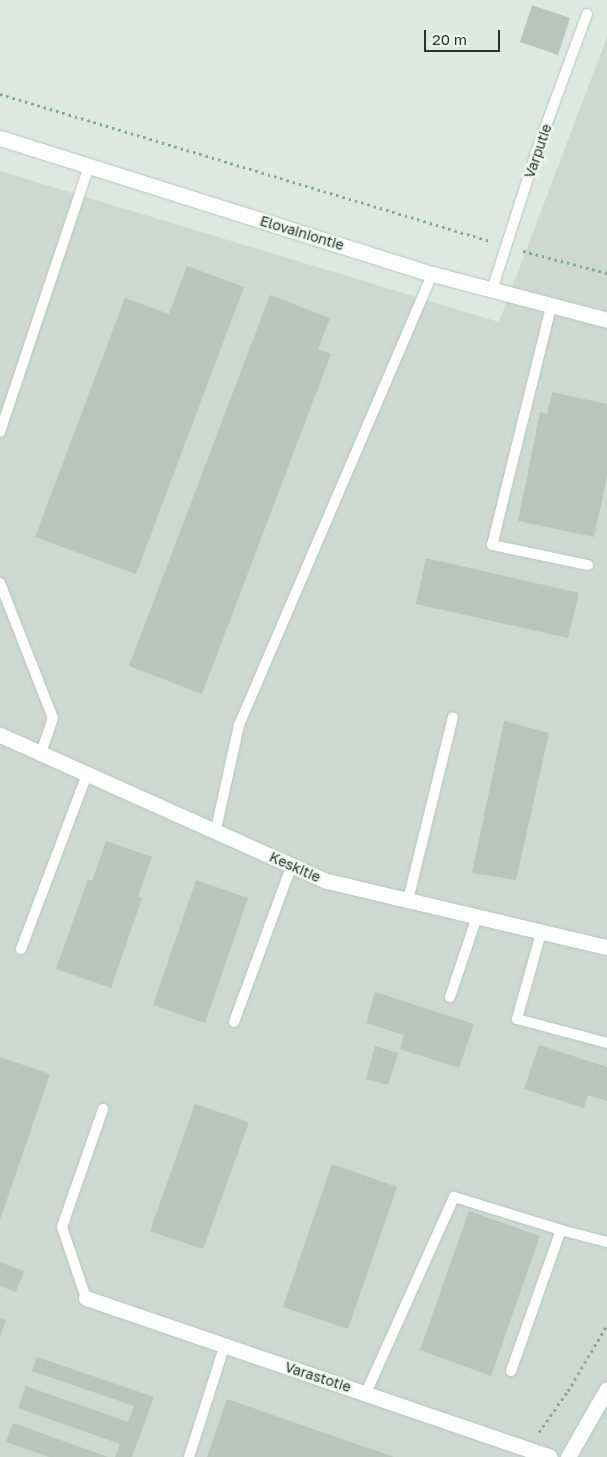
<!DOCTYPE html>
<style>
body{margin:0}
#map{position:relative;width:607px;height:1457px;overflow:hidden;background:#dee8e2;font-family:"Golos Text",sans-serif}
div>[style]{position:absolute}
.built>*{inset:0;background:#ccd8d1}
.building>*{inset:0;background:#b7c5be}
.path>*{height:3px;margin-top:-1.5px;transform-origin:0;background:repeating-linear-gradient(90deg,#81a998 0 2.5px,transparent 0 6.5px)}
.roads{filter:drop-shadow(0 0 1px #b2c7bd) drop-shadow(0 0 1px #b2c7bd)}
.lane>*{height:10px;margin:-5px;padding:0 5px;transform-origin:5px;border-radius:5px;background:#fff}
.street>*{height:15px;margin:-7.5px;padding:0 7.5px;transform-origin:7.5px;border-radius:7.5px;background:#fff}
.secondary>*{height:15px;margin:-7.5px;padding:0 7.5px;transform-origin:7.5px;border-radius:7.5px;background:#fff}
span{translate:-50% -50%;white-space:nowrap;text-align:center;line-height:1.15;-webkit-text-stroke:5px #eef5f1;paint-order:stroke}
.street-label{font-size:14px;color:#21362e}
.scale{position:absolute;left:424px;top:30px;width:76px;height:22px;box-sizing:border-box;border:2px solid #21362e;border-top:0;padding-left:6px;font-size:15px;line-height:18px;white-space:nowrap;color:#21362e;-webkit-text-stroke:4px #eef5f1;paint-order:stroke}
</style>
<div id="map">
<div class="built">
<div style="clip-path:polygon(607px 37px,607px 1457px,0 1457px,0 171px,499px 322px)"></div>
</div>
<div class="building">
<div style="clip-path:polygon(532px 5px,570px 18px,558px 55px,520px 42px)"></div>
<div style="clip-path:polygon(187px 266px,244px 287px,136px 574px,35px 537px,125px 298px,169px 314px)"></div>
<div style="clip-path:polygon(270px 295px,330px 318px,318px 349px,331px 354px,202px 694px,129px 666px)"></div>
<div style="clip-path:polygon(552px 392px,607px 404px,607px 476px,594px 537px,518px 521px,540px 412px,547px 414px)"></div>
<div style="clip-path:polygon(426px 558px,579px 593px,568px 638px,416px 604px)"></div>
<div style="clip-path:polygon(504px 721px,549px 733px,516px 880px,472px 873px)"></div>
<div style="clip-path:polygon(106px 841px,152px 857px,138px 896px,142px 898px,111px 988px,56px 969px,88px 879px,92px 881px)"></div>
<div style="clip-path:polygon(196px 880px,248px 898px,205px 1023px,153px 1005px)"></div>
<div style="clip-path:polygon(375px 992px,474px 1024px,459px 1068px,400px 1049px,404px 1035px,366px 1023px)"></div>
<div style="clip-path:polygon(539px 1045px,607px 1067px,607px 1101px,588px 1095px,584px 1108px,524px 1089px)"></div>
<div style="clip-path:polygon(375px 1046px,398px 1053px,388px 1085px,366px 1079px)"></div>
<div style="clip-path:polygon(0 1057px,50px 1074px,0 1220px)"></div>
<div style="clip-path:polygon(195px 1104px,249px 1122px,203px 1249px,150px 1231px)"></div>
<div style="clip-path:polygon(332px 1164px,397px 1187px,348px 1329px,283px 1307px)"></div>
<div style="clip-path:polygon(469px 1211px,540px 1236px,491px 1376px,420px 1350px)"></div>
<div style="clip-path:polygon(0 1262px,24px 1271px,16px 1292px,0 1286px)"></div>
<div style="clip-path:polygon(0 1318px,6px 1320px,0 1337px)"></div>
<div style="clip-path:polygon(37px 1357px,154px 1397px,132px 1457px,115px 1457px,120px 1444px,18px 1408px,26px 1386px,128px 1422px,134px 1406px,32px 1371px)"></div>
<div style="clip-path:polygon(227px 1399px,394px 1457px,207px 1457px)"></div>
<div style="clip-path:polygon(13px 1423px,108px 1457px,49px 1457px,6px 1442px)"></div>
</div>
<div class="path">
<div style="left:0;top:94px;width:512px;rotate:16.7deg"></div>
<div style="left:523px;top:251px;width:87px;rotate:14.7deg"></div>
<div style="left:539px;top:1432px;width:50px;rotate:-54.7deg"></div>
<div style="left:568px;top:1391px;width:77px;rotate:-59.4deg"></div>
</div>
<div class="roads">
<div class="lane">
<div style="left:492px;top:290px;width:147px;rotate:-72.2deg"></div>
<div style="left:537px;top:150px;width:145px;rotate:-69.8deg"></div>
<div style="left:551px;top:307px;width:245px;rotate:103.9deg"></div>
<div style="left:492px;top:545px;width:98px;rotate:11.8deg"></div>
<div style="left:0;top:432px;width:280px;rotate:-71.5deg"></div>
<div style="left:0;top:583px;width:145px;rotate:68.6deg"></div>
<div style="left:53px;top:718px;width:36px;rotate:109deg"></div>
<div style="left:216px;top:829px;width:107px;rotate:-77.5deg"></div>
<div style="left:239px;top:725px;width:491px;rotate:-66.8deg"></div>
<div style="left:408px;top:900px;width:188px;rotate:-76.2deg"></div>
<div style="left:541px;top:933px;width:89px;rotate:105.6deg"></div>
<div style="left:517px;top:1019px;width:93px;rotate:14.9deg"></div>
<div style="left:21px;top:949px;width:187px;rotate:-69.3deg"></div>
<div style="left:450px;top:997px;width:84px;rotate:-71.4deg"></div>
<div style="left:234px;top:1022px;width:165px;rotate:-69.8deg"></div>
<div style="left:86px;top:1298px;width:75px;rotate:-108.7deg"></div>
<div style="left:62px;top:1227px;width:125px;rotate:-70.8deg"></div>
<div style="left:511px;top:1371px;width:150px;rotate:-70.5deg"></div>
<div style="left:561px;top:1230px;width:48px;rotate:14.6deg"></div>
<div style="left:366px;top:1393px;width:215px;rotate:-65.8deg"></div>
<div style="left:454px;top:1197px;width:112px;rotate:17.1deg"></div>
<div style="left:189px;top:1457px;width:115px;rotate:-72.3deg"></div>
</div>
<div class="street">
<div style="left:0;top:735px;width:358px;rotate:24.1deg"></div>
<div style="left:327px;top:881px;width:288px;rotate:13.3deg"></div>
<div style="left:86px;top:1298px;width:490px;rotate:18.9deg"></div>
<div style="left:568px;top:1457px;width:78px;rotate:-60.2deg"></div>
</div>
<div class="secondary">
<div style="left:0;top:138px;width:453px;rotate:17.5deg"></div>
<div style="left:432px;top:274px;width:181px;rotate:14.7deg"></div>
</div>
</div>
<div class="street-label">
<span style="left:538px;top:151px;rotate:-71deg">Varputie</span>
<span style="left:302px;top:233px;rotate:17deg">Elovainiontie</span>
<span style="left:295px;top:867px;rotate:24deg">Keskitie</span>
<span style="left:318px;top:1377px;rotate:18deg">Varastotie</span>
</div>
<div class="scale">20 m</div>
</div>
